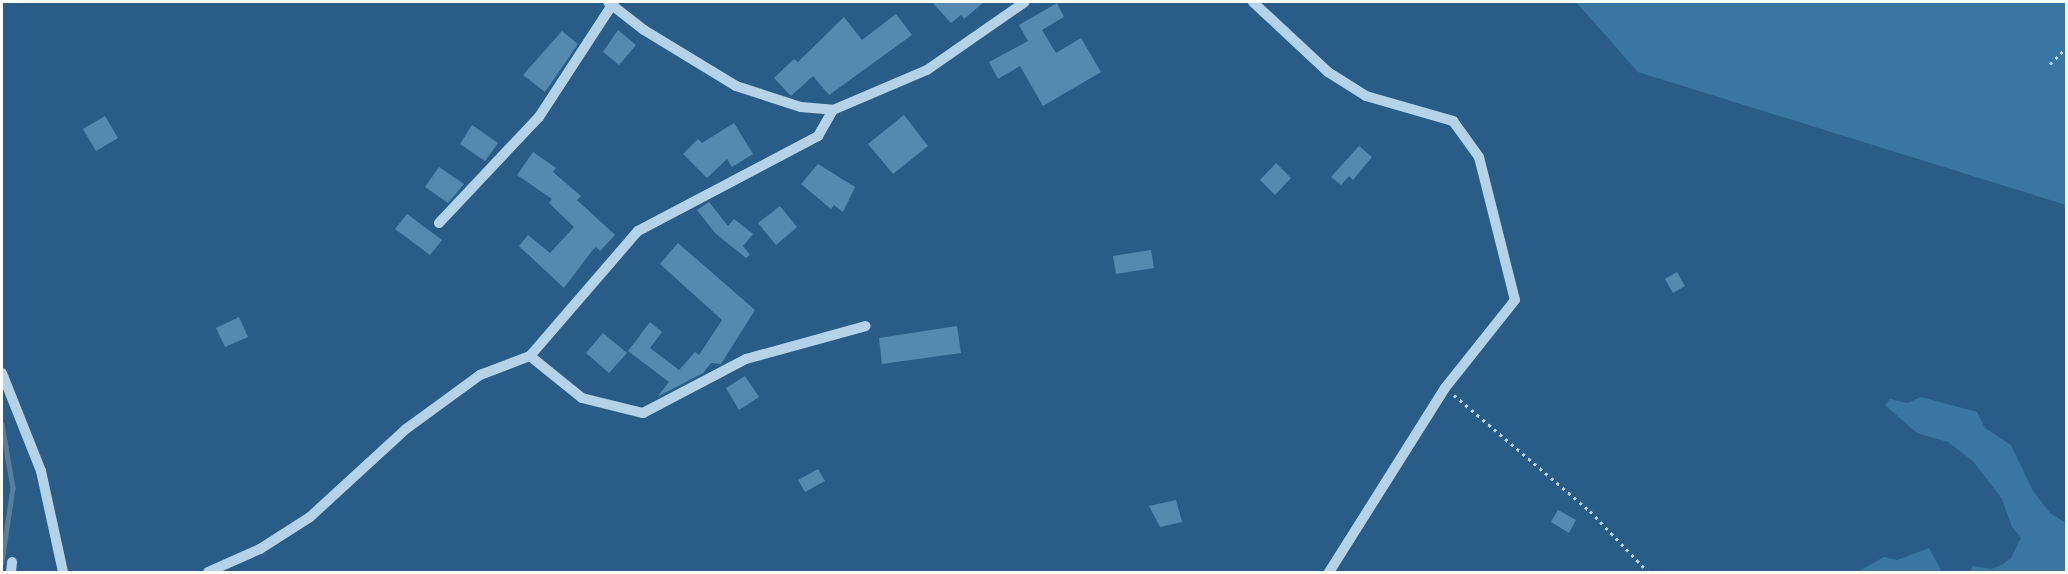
<!DOCTYPE html>
<style>
body{margin:0}
#map{position:relative;width:2068px;height:574px;overflow:hidden;background:#295d87;font-family:Helvetica,sans-serif}
div>[style]{position:absolute}
.green>*{inset:0;background:#3a76a2}
.stream>*{height:4.5px;margin:-2.25px;padding:0 2.25px;transform-origin:2.25px;border-radius:2.25px;background:#5a7f9a}
.building>*{inset:0;background:#5589b0}
.path>*{height:3px;margin-top:-1.5px;transform-origin:0;background:repeating-linear-gradient(90deg,#b4d2e8 0 3px,transparent 0 7.5px)}
.minor>*{height:10px;margin:-5px;padding:0 5px;transform-origin:5px;border-radius:5px;background:#b4d2e8}
span{translate:-50% -50%;white-space:nowrap;text-align:center;line-height:1.15;-webkit-text-stroke:5px #295d87;paint-order:stroke}
.frame{position:absolute;inset:0;border:3px solid #fff;pointer-events:none}
</style>
<div id="map">
<div class="green">
<div style="clip-path:polygon(1576px 2px,2066px 2px,2066px 205px,1638px 72px)"></div>
<div style="clip-path:polygon(1921px 397px,1977px 412px,1985px 428px,2011px 445px,2033px 491px,2050px 513px,2066px 523px,2066px 572px,1970px 572px,1973px 566px,1991px 569px,2002px 565px,2011px 558px,2021px 538px,2012px 527px,2002px 499px,1973px 461px,1948px 442px,1917px 433px,1885px 405px,1890px 399px,1907px 403px)"></div>
<div style="clip-path:polygon(1929px 548px,1942px 572px,1857px 572px,1884px 557px,1897px 560px)"></div>
</div>
<div class="stream">
<div style="left:2px;top:424px;width:65px;rotate:80.2deg"></div>
<div style="left:13px;top:488px;width:75px;rotate:98.5deg"></div>
</div>
<div class="building">
<div style="clip-path:polygon(932px 2px,984px 2px,964px 19px,961px 15px,951px 23px)"></div>
<div style="clip-path:polygon(1057px 3px,1064px 17px,1042px 30px,1056px 53px,1081px 38px,1101px 72px,1043px 106px,1020px 66px,998px 79px,989px 62px,1028px 41px,1019px 25px)"></div>
<div style="clip-path:polygon(896px 14px,912px 35px,829px 95px,813px 76px,791px 96px,774px 78px,794px 59px,798px 62px,844px 17px,862px 40px)"></div>
<div style="clip-path:polygon(618px 30px,636px 45px,619px 65px,603px 52px)"></div>
<div style="clip-path:polygon(562px 31px,578px 44px,545px 92px,523px 75px)"></div>
<div style="clip-path:polygon(904px 115px,928px 146px,893px 174px,868px 144px)"></div>
<div style="clip-path:polygon(105px 116px,118px 138px,96px 151px,83px 129px)"></div>
<div style="clip-path:polygon(734px 123px,753px 154px,732px 167px,727px 159px,707px 178px,683px 154px,698px 139px,702px 143px)"></div>
<div style="clip-path:polygon(472px 125px,498px 143px,485px 161px,460px 144px)"></div>
<div style="clip-path:polygon(1359px 146px,1372px 157px,1353px 180px,1349px 176px,1341px 185px,1331px 177px)"></div>
<div style="clip-path:polygon(533px 152px,556px 168px,553px 172px,581px 196px,577px 200px,615px 235px,600px 251px,596px 247px,591px 252px,564px 288px,519px 246px,528px 235px,550px 253px,574px 227px,549px 203px,552px 199px,517px 175px)"></div>
<div style="clip-path:polygon(1276px 163px,1291px 178px,1275px 195px,1260px 180px)"></div>
<div style="clip-path:polygon(818px 164px,855px 187px,843px 212px,834px 205px,831px 209px,801px 184px)"></div>
<div style="clip-path:polygon(439px 167px,464px 184px,448px 203px,425px 187px)"></div>
<div style="clip-path:polygon(709px 202px,728px 226px,734px 219px,753px 234px,743px 246px,750px 255px,746px 258px,715px 233px,697px 210px)"></div>
<div style="clip-path:polygon(780px 206px,797px 227px,776px 245px,758px 223px)"></div>
<div style="clip-path:polygon(407px 214px,442px 240px,430px 255px,395px 229px)"></div>
<div style="clip-path:polygon(678px 243px,755px 310px,721px 364px,711px 363px,703px 373px,657px 397px,669px 382px,628px 351px,650px 322px,662px 332px,650px 348px,679px 370px,695px 352px,699px 355px,722px 320px,660px 264px)"></div>
<div style="clip-path:polygon(1151px 250px,1154px 268px,1116px 274px,1113px 256px)"></div>
<div style="clip-path:polygon(1677px 272px,1685px 286px,1673px 293px,1665px 279px)"></div>
<div style="clip-path:polygon(239px 317px,248px 337px,225px 347px,216px 328px)"></div>
<div style="clip-path:polygon(957px 326px,961px 353px,882px 364px,879px 338px)"></div>
<div style="clip-path:polygon(603px 333px,627px 353px,609px 373px,586px 353px)"></div>
<div style="clip-path:polygon(745px 376px,759px 397px,739px 410px,726px 388px)"></div>
<div style="clip-path:polygon(818px 469px,825px 481px,805px 492px,798px 480px)"></div>
<div style="clip-path:polygon(1176px 500px,1182px 522px,1160px 527px,1149px 506px)"></div>
<div style="clip-path:polygon(1558px 510px,1576px 520px,1569px 533px,1551px 522px)"></div>
</div>
<div class="path">
<div style="left:2050px;top:64px;width:23px;rotate:-45deg"></div>
<div style="left:1454px;top:395px;width:179px;rotate:40.5deg"></div>
<div style="left:1590px;top:511px;width:84px;rotate:46.4deg"></div>
</div>
<div class="minor">
<div style="left:608px;top:2px;width:46px;rotate:37.9deg"></div>
<div style="left:644px;top:30px;width:108px;rotate:31.3deg"></div>
<div style="left:736px;top:86px;width:68px;rotate:17.9deg"></div>
<div style="left:801px;top:107px;width:32px;rotate:5deg"></div>
<div style="left:833px;top:110px;width:102px;rotate:-23.1deg"></div>
<div style="left:927px;top:70px;width:119px;rotate:-34.8deg"></div>
<div style="left:1253px;top:2px;width:103px;rotate:43deg"></div>
<div style="left:1328px;top:72px;width:45px;rotate:32.3deg"></div>
<div style="left:1366px;top:96px;width:91px;rotate:16deg"></div>
<div style="left:1453px;top:121px;width:44px;rotate:54.2deg"></div>
<div style="left:1479px;top:157px;width:147px;rotate:75.9deg"></div>
<div style="left:1515px;top:300px;width:112px;rotate:128.5deg"></div>
<div style="left:1445px;top:388px;width:218px;rotate:122.2deg"></div>
<div style="left:439px;top:223px;width:146px;rotate:-46.7deg"></div>
<div style="left:539px;top:117px;width:137px;rotate:-56.9deg"></div>
<div style="left:530px;top:356px;width:67px;rotate:38.9deg"></div>
<div style="left:582px;top:398px;width:63px;rotate:13.8deg"></div>
<div style="left:643px;top:413px;width:116px;rotate:-27.7deg"></div>
<div style="left:746px;top:359px;width:124px;rotate:-15.4deg"></div>
<div style="left:2px;top:373px;width:105px;rotate:68.3deg"></div>
<div style="left:41px;top:471px;width:103px;rotate:77.7deg"></div>
<div style="left:11px;top:572px;width:10px;rotate:-84deg"></div>
<div style="left:208px;top:572px;width:57px;rotate:-23.9deg"></div>
<div style="left:260px;top:549px;width:59px;rotate:-32.6deg"></div>
<div style="left:310px;top:517px;width:130px;rotate:-42.5deg"></div>
<div style="left:406px;top:429px;width:92px;rotate:-36.1deg"></div>
<div style="left:480px;top:375px;width:53px;rotate:-20.8deg"></div>
<div style="left:530px;top:356px;width:165px;rotate:-49.2deg"></div>
<div style="left:638px;top:231px;width:204px;rotate:-27.8deg"></div>
<div style="left:818px;top:136px;width:30px;rotate:-60deg"></div>
</div>
<div class="frame"></div>
</div>
